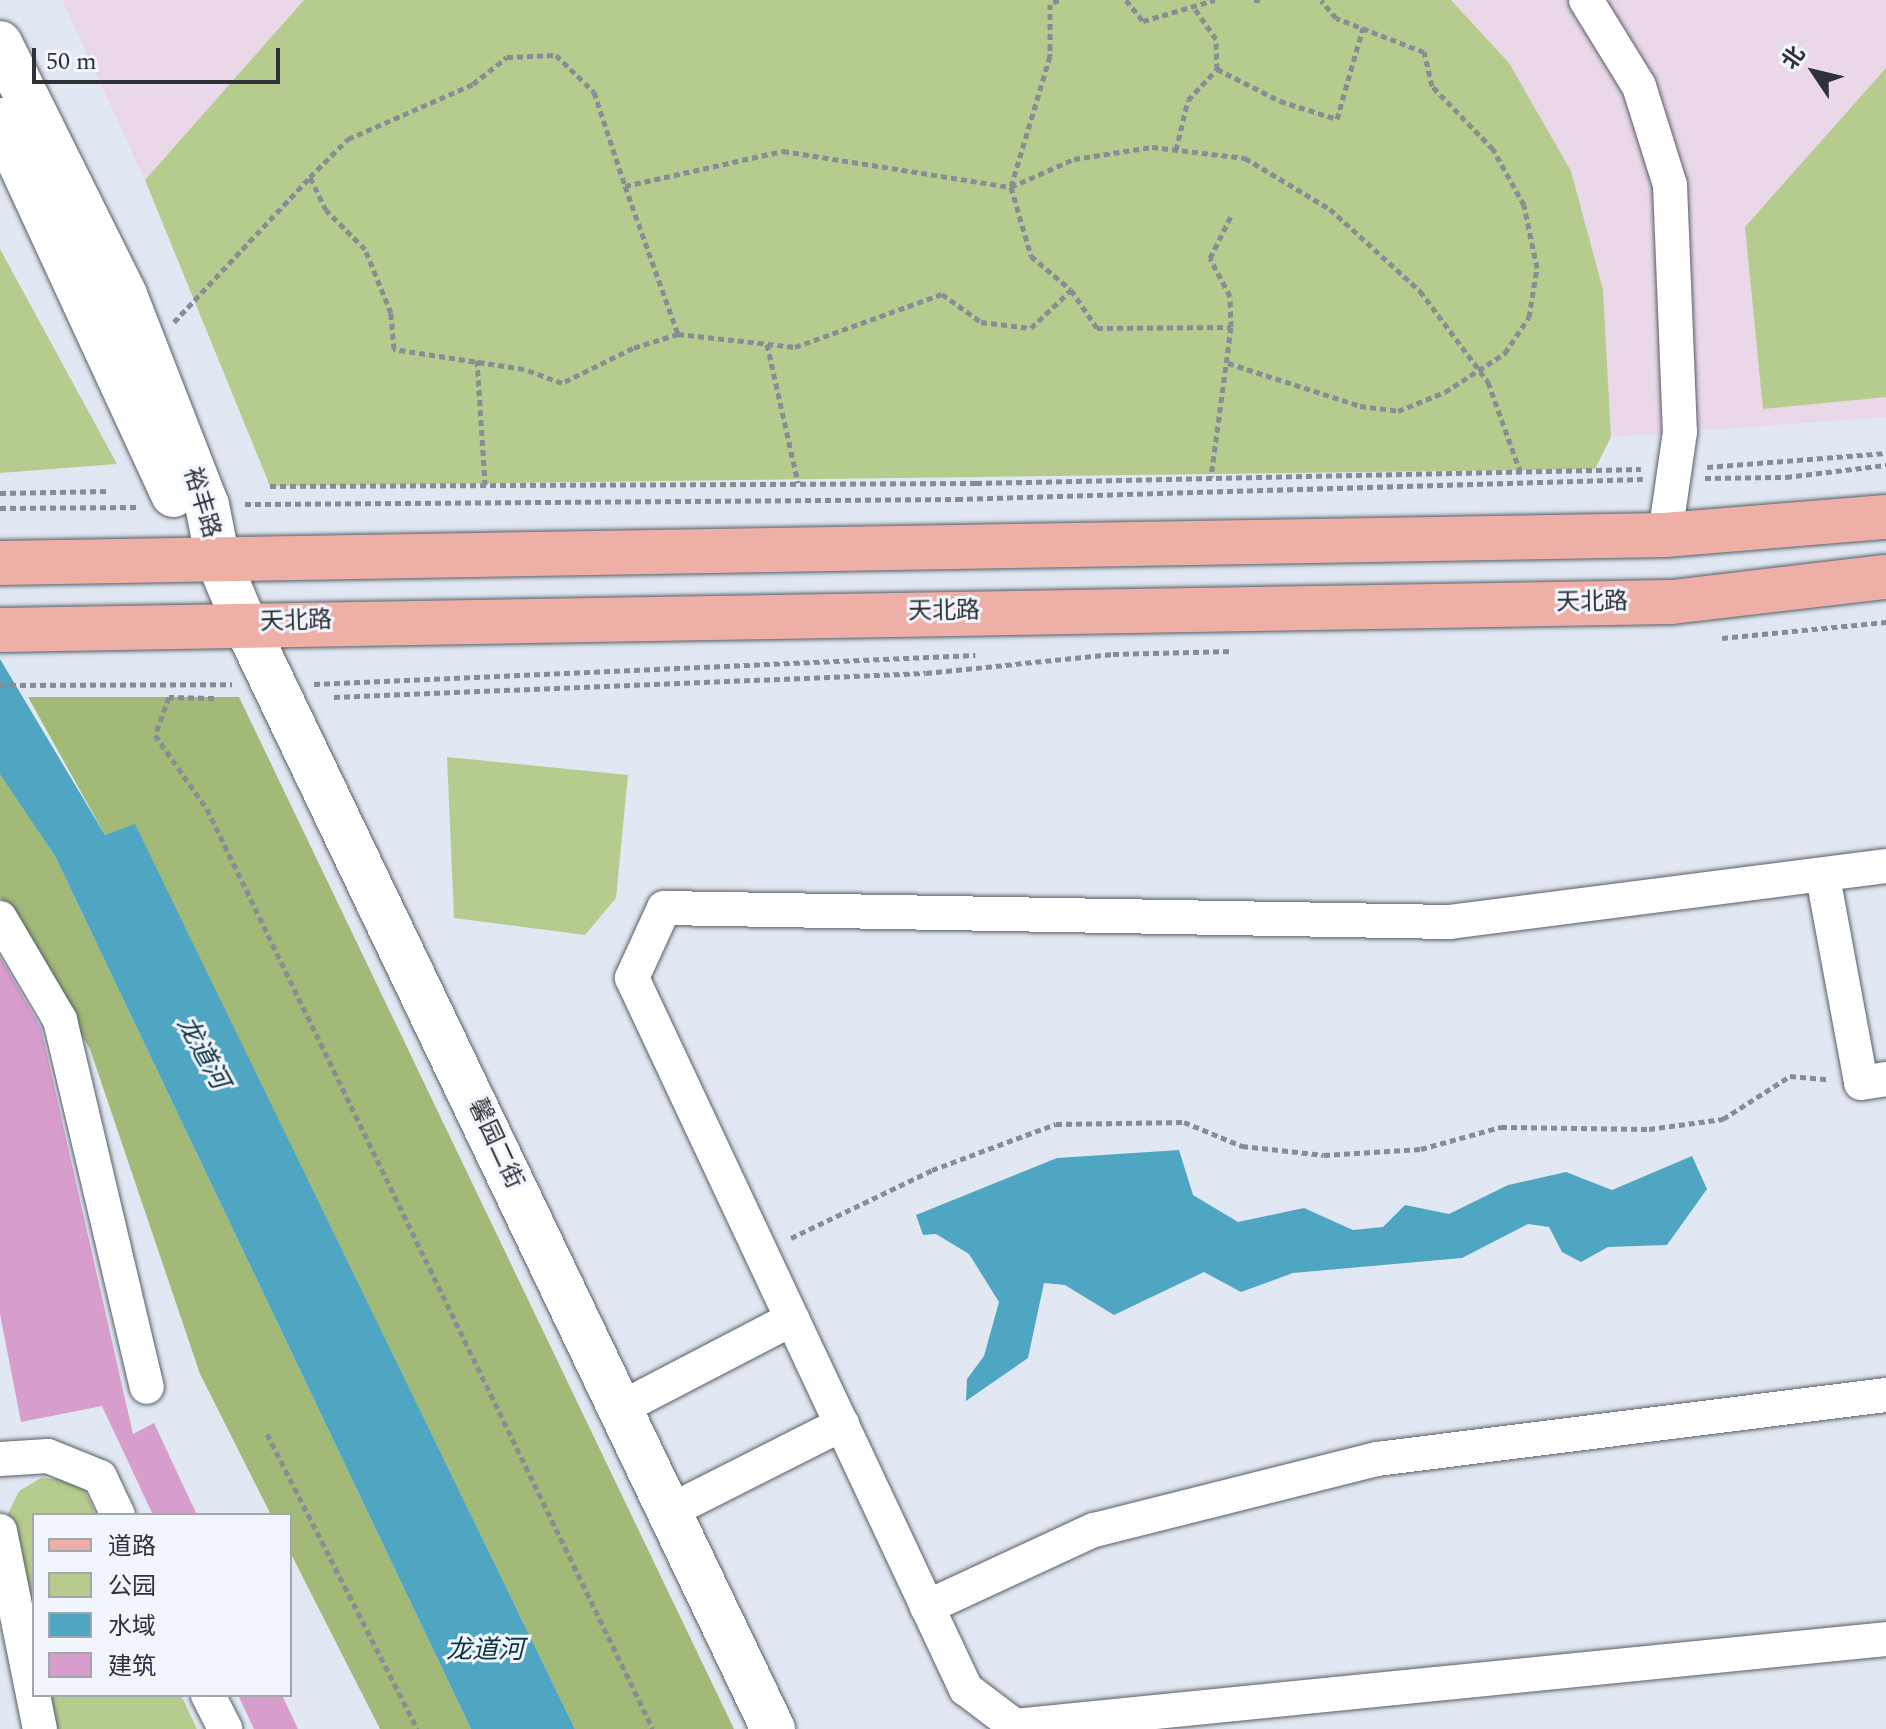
<!DOCTYPE html>
<meta charset="utf-8">
<style>
body{margin:0}
#map{position:relative;width:1886px;height:1729px;overflow:hidden;background:#e1e8f3;font-family:Spectral,"Noto Sans SC",serif}
div>[style]{position:absolute}
.commercial>*{inset:0;background:#ead7e7}
.green>*{inset:0;background:#b6cc8e}
.forest>*{inset:0;background:#a2b977}
.water>*{inset:0;background:#4fa6c3}
.building>*{inset:0;background:#d79dcd}
.path>*{height:5px;margin-top:-2.5px;transform-origin:0;background:repeating-linear-gradient(90deg,#888d95 0 6px,transparent 0 10px)}
.roads{filter:drop-shadow(0 0 2px #585e67) drop-shadow(0 0 2px #585e67)}
.street>*{height:34px;margin:-17px;padding:0 17px;transform-origin:17px;border-radius:17px;background:#fff}
.secondary>*{height:44px;margin:-22px;padding:0 22px;transform-origin:22px;border-radius:22px;background:#fff}
.primary>*{height:44px;margin:-22px;padding:0 22px;transform-origin:22px;border-radius:22px;background:#eeafa6}
span{translate:-50% -50%;white-space:nowrap;text-align:center;line-height:1.15;-webkit-text-stroke:6px #f0f5fe;paint-order:stroke}
.street-label{font-size:24px;color:#2e3135}
.water-label{font-size:26px;color:#0c3541;font-style:italic}
.legend{position:absolute;left:32px;top:1513px;width:260px;height:184px;box-sizing:border-box;background:#f0f5fe;border:2px solid #a2a7ae;margin:0;padding:10px 14px;list-style:none;font-size:24px;color:#2e3135}
.legend li{display:flex;align-items:center;gap:16px;height:40px}
.legend b{width:40px;border:2px solid #a2a7ae}
.north{position:absolute;left:1774px;top:32px;width:80px;height:80px;-webkit-text-stroke:6px #f0f5fe;paint-order:stroke;rotate:305deg;font-size:22px;font-weight:700;line-height:32px;text-align:center;color:#2e3135}
.north::after{content:'';display:block;margin:auto;width:28px;height:36px;background:#2e3135;clip-path:polygon(50% 0,100% 100%,50% 72%,0 100%)}
.scale{position:absolute;left:32px;top:48px;width:248px;height:36px;box-sizing:border-box;border:4px solid #2e3135;border-top:0;padding-left:10px;font-size:24px;line-height:28px;white-space:nowrap;color:#2e3135;-webkit-text-stroke:6px #f0f5fe;paint-order:stroke}
</style>
<div id="map">
<div class="commercial">
<div style="clip-path:polygon(62px 0,304px 0,145px 180px)"></div>
<div style="clip-path:polygon(1451px 0,1886px 0,1886px 417px,1611px 437px,1603px 290px,1509px 63px)"></div>
</div>
<div class="green">
<div style="clip-path:polygon(304px 0,1451px 0,1509px 63px,1571px 171px,1603px 290px,1611px 437px,1595px 469px,270px 486px,145px 180px)"></div>
<div style="clip-path:polygon(1886px 68px,1886px 397px,1763px 409px,1745px 227px)"></div>
<div style="clip-path:polygon(0 249px,117px 464px,0 473px)"></div>
<div style="clip-path:polygon(447px 757px,628px 775px,616px 898px,585px 935px,454px 918px)"></div>
<div style="clip-path:polygon(41px 1478px,67px 1480px,85px 1491px,96px 1515px,34px 1515px,34px 1648px,6px 1518px,19px 1491px)"></div>
<div style="clip-path:polygon(44px 1695px,181px 1695px,197px 1729px,52px 1729px)"></div>
</div>
<div class="forest">
<div style="clip-path:polygon(28px 697px,239px 697px,734px 1729px,575px 1729px,135px 825px,105px 835px)"></div>
<div style="clip-path:polygon(0 772px,55px 856px,471px 1729px,380px 1729px,290px 1552px,290px 1515px,271px 1515px,200px 1374px,90px 1049px,0 897px)"></div>
</div>
<div class="water">
<div style="clip-path:polygon(0 659px,105px 835px,135px 824px,575px 1729px,471px 1729px,55px 856px,0 774px)"></div>
<div style="clip-path:polygon(1179px 1150px,1193px 1195px,1238px 1222px,1304px 1208px,1353px 1230px,1383px 1227px,1405px 1205px,1449px 1214px,1508px 1185px,1566px 1172px,1612px 1190px,1692px 1156px,1707px 1189px,1667px 1245px,1608px 1247px,1581px 1262px,1562px 1252px,1549px 1227px,1528px 1224px,1462px 1258px,1293px 1273px,1241px 1292px,1204px 1272px,1114px 1315px,1065px 1285px,1044px 1283px,1028px 1358px,966px 1401px,967px 1379px,984px 1356px,999px 1302px,969px 1254px,936px 1234px,923px 1235px,916px 1215px,1057px 1158px)"></div>
</div>
<div class="building">
<div style="clip-path:polygon(0 957px,41px 1028px,133px 1434px,154px 1423px,197px 1515px,153px 1515px,102px 1406px,21px 1422px,0 1314px)"></div>
<div style="clip-path:polygon(238px 1695px,282px 1695px,298px 1729px,254px 1729px)"></div>
</div>
<div class="path">
<div style="left:1059px;top:0;width:10px;rotate:156deg"></div>
<div style="left:1050px;top:4px;width:52px;rotate:90deg"></div>
<div style="left:1050px;top:56px;width:137px;rotate:106.6deg"></div>
<div style="left:1011px;top:187px;width:72px;rotate:73.8deg"></div>
<div style="left:1031px;top:256px;width:52px;rotate:40.4deg"></div>
<div style="left:1071px;top:290px;width:46px;rotate:55.6deg"></div>
<div style="left:1097px;top:328px;width:134px;rotate:-0.4deg"></div>
<div style="left:1231px;top:327px;width:151px;rotate:97.6deg"></div>
<div style="left:1126px;top:0;width:27px;rotate:51deg"></div>
<div style="left:1143px;top:21px;width:75px;rotate:-16.3deg"></div>
<div style="left:1254px;top:0;width:8px"></div>
<div style="left:1217px;top:69px;width:71px;rotate:26.9deg"></div>
<div style="left:1280px;top:101px;width:60px;rotate:17.5deg"></div>
<div style="left:1337px;top:119px;width:95px;rotate:-74.1deg"></div>
<div style="left:1176px;top:150px;width:51px;rotate:-76.5deg"></div>
<div style="left:1188px;top:100px;width:42px;rotate:-46.9deg"></div>
<div style="left:1217px;top:69px;width:30px;rotate:-92deg"></div>
<div style="left:1216px;top:39px;width:38px;rotate:-125deg"></div>
<div style="left:625px;top:186px;width:157px;rotate:70.3deg"></div>
<div style="left:678px;top:334px;width:47px;rotate:162.7deg"></div>
<div style="left:633px;top:348px;width:79px;rotate:153.8deg"></div>
<div style="left:562px;top:383px;width:40px;rotate:-159.8deg"></div>
<div style="left:524px;top:369px;width:132px;rotate:-171.3deg"></div>
<div style="left:394px;top:349px;width:36px;rotate:-95deg"></div>
<div style="left:391px;top:313px;width:69px;rotate:-112.1deg"></div>
<div style="left:365px;top:249px;width:55px;rotate:-135deg"></div>
<div style="left:326px;top:210px;width:37px;rotate:-116deg"></div>
<div style="left:310px;top:177px;width:54px;rotate:-45deg"></div>
<div style="left:348px;top:139px;width:137px;rotate:-23.7deg"></div>
<div style="left:473px;top:84px;width:43px;rotate:-38.5deg"></div>
<div style="left:507px;top:57px;width:49px;rotate:-2.3deg"></div>
<div style="left:556px;top:55px;width:53px;rotate:44.2deg"></div>
<div style="left:594px;top:92px;width:99px;rotate:71.7deg"></div>
<div style="left:625px;top:186px;width:162px;rotate:-12.5deg"></div>
<div style="left:783px;top:151px;width:231px;rotate:9deg"></div>
<div style="left:1011px;top:187px;width:69px;rotate:-24deg"></div>
<div style="left:1074px;top:159px;width:79px;rotate:-8.7deg"></div>
<div style="left:1152px;top:147px;width:94px;rotate:6.7deg"></div>
<div style="left:1245px;top:158px;width:99px;rotate:31deg"></div>
<div style="left:1330px;top:209px;width:122px;rotate:42.3deg"></div>
<div style="left:1420px;top:291px;width:114px;rotate:53.2deg"></div>
<div style="left:1488px;top:382px;width:95px;rotate:70.2deg"></div>
<div style="left:174px;top:322px;width:199px;rotate:-46.8deg"></div>
<div style="left:1231px;top:327px;width:31px;rotate:-92deg"></div>
<div style="left:1230px;top:296px;width:43px;rotate:-117.8deg"></div>
<div style="left:1210px;top:258px;width:47px;rotate:-63.4deg"></div>
<div style="left:678px;top:334px;width:118px;rotate:6.3deg"></div>
<div style="left:795px;top:347px;width:156px;rotate:-19.8deg"></div>
<div style="left:942px;top:294px;width:48px;rotate:35.7deg"></div>
<div style="left:981px;top:322px;width:50px;rotate:6.8deg"></div>
<div style="left:1031px;top:328px;width:55px;rotate:-43.5deg"></div>
<div style="left:767px;top:344px;width:142px;rotate:77.4deg"></div>
<div style="left:477px;top:360px;width:125px;rotate:86.3deg"></div>
<div style="left:1228px;top:363px;width:139px;rotate:18deg"></div>
<div style="left:1360px;top:406px;width:38px;rotate:7deg"></div>
<div style="left:1398px;top:411px;width:51px;rotate:-22deg"></div>
<div style="left:1445px;top:392px;width:72px;rotate:-33deg"></div>
<div style="left:1505px;top:353px;width:43px;rotate:-56.3deg"></div>
<div style="left:1529px;top:317px;width:50px;rotate:-80.7deg"></div>
<div style="left:1537px;top:268px;width:64px;rotate:-101.7deg"></div>
<div style="left:1524px;top:205px;width:64px;rotate:-119deg"></div>
<div style="left:1493px;top:149px;width:88px;rotate:-134.1deg"></div>
<div style="left:1432px;top:86px;width:35px;rotate:-103deg"></div>
<div style="left:1424px;top:52px;width:94px;rotate:-158.9deg"></div>
<div style="left:1336px;top:18px;width:23px;rotate:-130deg"></div>
<div style="left:1707px;top:467px;width:180px;rotate:-4.5deg"></div>
<div style="left:1705px;top:478px;width:81px;rotate:-0.7deg"></div>
<div style="left:1786px;top:477px;width:101px;rotate:-6.8deg"></div>
<div style="left:270px;top:486px;width:706px;rotate:-0.24deg"></div>
<div style="left:976px;top:483px;width:665px;rotate:-1.21deg"></div>
<div style="left:0;top:493px;width:109px;rotate:-1.1deg"></div>
<div style="left:245px;top:504px;width:712px;rotate:-0.4deg"></div>
<div style="left:957px;top:499px;width:686px;rotate:-1.67deg"></div>
<div style="left:0;top:508px;width:139px;rotate:-0.4deg"></div>
<div style="left:1722px;top:638px;width:165px;rotate:-5.6deg"></div>
<div style="left:314px;top:684px;width:662px;rotate:-2.51deg"></div>
<div style="left:0;top:685px;width:232px;rotate:-0.2deg"></div>
<div style="left:334px;top:697px;width:592px;rotate:-2.32deg"></div>
<div style="left:926px;top:673px;width:188px;rotate:-5.8deg"></div>
<div style="left:1113px;top:654px;width:119px;rotate:-1.4deg"></div>
<div style="left:214px;top:698px;width:45px;rotate:-178.7deg"></div>
<div style="left:169px;top:697px;width:40px;rotate:110.2deg"></div>
<div style="left:155px;top:735px;width:90px;rotate:54.9deg"></div>
<div style="left:207px;top:809px;width:1022px;rotate:64.14deg"></div>
<div style="left:791px;top:1238px;width:157px;rotate:-25.7deg"></div>
<div style="left:932px;top:1170px;width:132px;rotate:-20.4deg"></div>
<div style="left:1056px;top:1124px;width:128px;rotate:-0.9deg"></div>
<div style="left:1184px;top:1122px;width:63px;rotate:22.5deg"></div>
<div style="left:1242px;top:1146px;width:82px;rotate:6.3deg"></div>
<div style="left:1324px;top:1155px;width:97px;rotate:-3.5deg"></div>
<div style="left:1421px;top:1149px;width:83px;rotate:-15.4deg"></div>
<div style="left:1501px;top:1127px;width:148px;rotate:0.8deg"></div>
<div style="left:1649px;top:1129px;width:75px;rotate:-7.7deg"></div>
<div style="left:1723px;top:1119px;width:80px;rotate:-32.7deg"></div>
<div style="left:1790px;top:1076px;width:37px;rotate:5deg"></div>
<div style="left:267px;top:1434px;width:331px;rotate:63deg"></div>
</div>
<div class="roads">
<div class="street">
<div style="left:1586px;top:0;width:101px;rotate:58.4deg"></div>
<div style="left:1639px;top:86px;width:104px;rotate:72.6deg"></div>
<div style="left:1670px;top:185px;width:247px;rotate:87.7deg"></div>
<div style="left:1680px;top:432px;width:104px;rotate:98.3deg"></div>
<div style="left:1886px;top:866px;width:440px;rotate:172.7deg"></div>
<div style="left:1450px;top:922px;width:786px;rotate:-178.98deg"></div>
<div style="left:664px;top:908px;width:77px;rotate:114.6deg"></div>
<div style="left:632px;top:978px;width:786px;rotate:64.84deg"></div>
<div style="left:966px;top:1689px;width:61px;rotate:37.1deg"></div>
<div style="left:1015px;top:1726px;width:875px;rotate:-5.7deg"></div>
<div style="left:1823px;top:877px;width:209px;rotate:79.5deg"></div>
<div style="left:1861px;top:1083px;width:25px;rotate:-9deg"></div>
<div style="left:0;top:918px;width:118px;rotate:59.5deg"></div>
<div style="left:60px;top:1020px;width:377px;rotate:76.7deg"></div>
<div style="left:621px;top:1408px;width:193px;rotate:-27.5deg"></div>
<div style="left:0;top:1459px;width:48px;rotate:-3.6deg"></div>
<div style="left:48px;top:1456px;width:56px;rotate:22deg"></div>
<div style="left:100px;top:1477px;width:42px;rotate:64.7deg"></div>
<div style="left:670px;top:1511px;width:193px;rotate:-26.8deg"></div>
<div style="left:0;top:1531px;width:202px;rotate:78.6deg"></div>
<div style="left:927px;top:1607px;width:184px;rotate:-24.8deg"></div>
<div style="left:1094px;top:1530px;width:292px;rotate:-14.1deg"></div>
<div style="left:1377px;top:1459px;width:513px;rotate:-7.17deg"></div>
<div style="left:208px;top:1695px;width:38px;rotate:63deg"></div>
</div>
<div class="secondary">
<div style="left:0;top:43px;width:281px;rotate:63.6deg"></div>
<div style="left:125px;top:295px;width:225px;rotate:68.7deg"></div>
<div style="left:207px;top:505px;width:56px;rotate:78.7deg"></div>
<div style="left:218px;top:560px;width:69px;rotate:67.1deg"></div>
<div style="left:245px;top:624px;width:1225px;rotate:64.46deg"></div>
<div style="left:0;top:120px;width:413px;rotate:65.2deg"></div>
</div>
<div class="primary">
<div style="left:0;top:563px;width:1665px;rotate:-0.96deg"></div>
<div style="left:1665px;top:535px;width:222px;rotate:-4.7deg"></div>
<div style="left:0;top:630px;width:1672px;rotate:-0.96deg"></div>
<div style="left:1672px;top:602px;width:215px;rotate:-6.7deg"></div>
</div>
</div>
<div class="street-label">
<span style="left:201px;top:503px;rotate:73deg">裕丰路</span>
<span style="left:1592px;top:603px;rotate:-1deg">天北路</span>
<span style="left:944px;top:612px;rotate:-1deg">天北路</span>
<span style="left:296px;top:622px;rotate:-2deg">天北路</span>
<span style="left:495px;top:1144px;rotate:65deg">馨园二街</span>
</div>
<div class="water-label">
<span style="left:202px;top:1053px;rotate:61deg">龙道河</span>
<span style="left:485px;top:1651px">龙道河</span>
</div>
<ul class="legend">
<li><b style="height:10px;background:#eeafa6"></b>道路</li>
<li><b style="height:22px;background:#b6cc8e"></b>公园</li>
<li><b style="height:22px;background:#4fa6c3"></b>水域</li>
<li><b style="height:22px;background:#d79dcd"></b>建筑</li>
</ul>
<div class="north">北</div>
<div class="scale">50 m</div>
</div>
